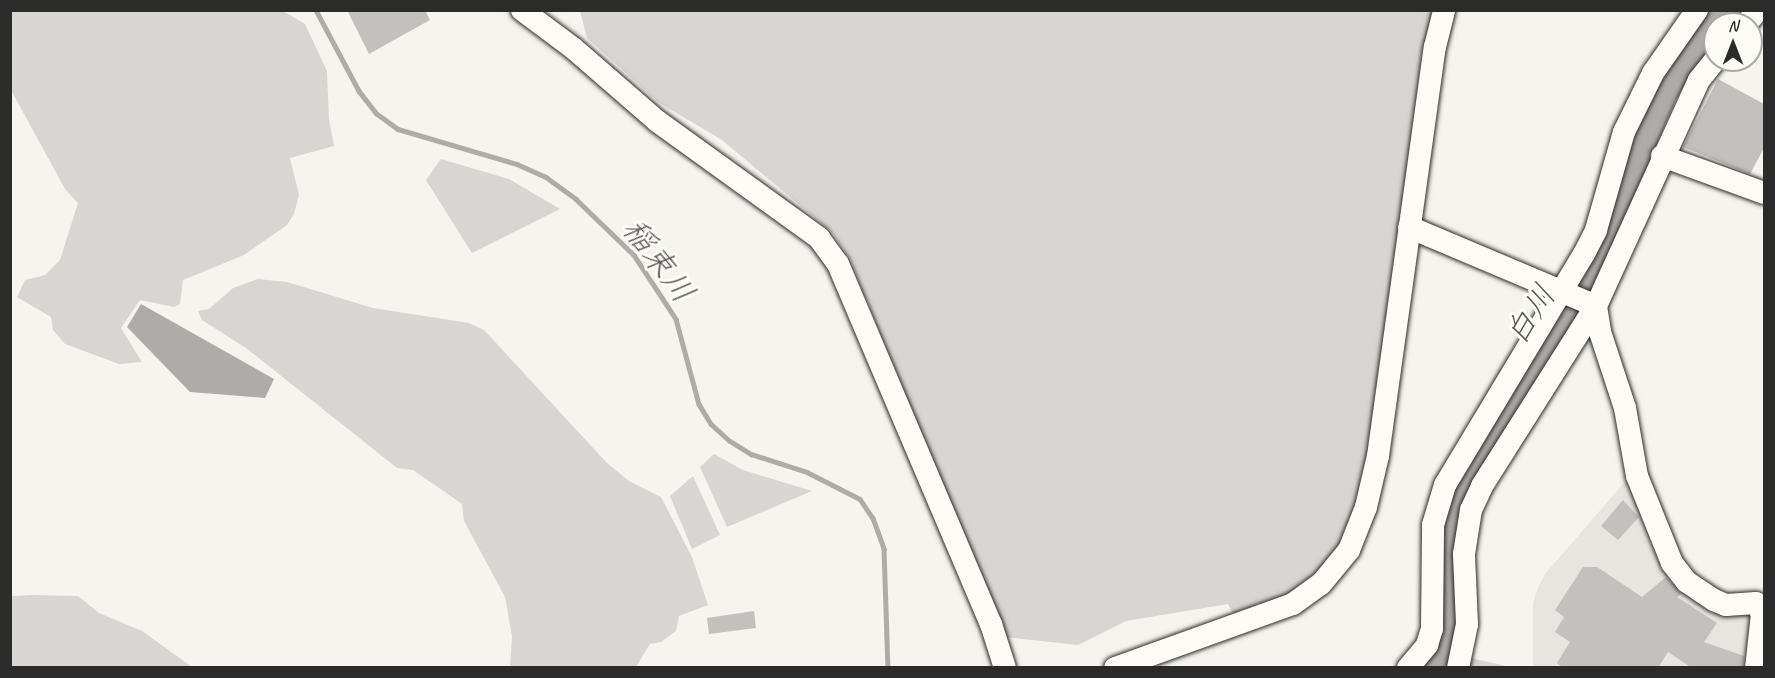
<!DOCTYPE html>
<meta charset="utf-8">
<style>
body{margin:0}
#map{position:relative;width:1775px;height:678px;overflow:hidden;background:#f5f4ef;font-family:Caveat,"Klee One",sans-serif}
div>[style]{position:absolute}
.built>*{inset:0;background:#e6e5e0}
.green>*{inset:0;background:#d7d6d2}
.water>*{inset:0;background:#adaca9}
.stream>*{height:4.5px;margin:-2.25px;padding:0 2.25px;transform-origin:2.25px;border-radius:2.25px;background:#adaca9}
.river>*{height:27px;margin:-13.5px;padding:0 13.5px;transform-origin:13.5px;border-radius:13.5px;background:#adaca9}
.building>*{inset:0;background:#c2c1be}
.roads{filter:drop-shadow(0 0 2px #2b2b2b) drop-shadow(0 0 2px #2b2b2b)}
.minor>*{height:22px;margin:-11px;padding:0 11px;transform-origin:11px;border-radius:11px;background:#fdfcf7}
span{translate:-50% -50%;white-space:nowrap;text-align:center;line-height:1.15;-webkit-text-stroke:6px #fdfcf7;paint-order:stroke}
.water-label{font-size:32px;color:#585857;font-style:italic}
.frame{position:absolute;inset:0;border:12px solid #2b2b2b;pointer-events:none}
.north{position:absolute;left:1703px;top:12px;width:60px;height:60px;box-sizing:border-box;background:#fdfcf7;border:2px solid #a9a8a5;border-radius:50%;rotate:0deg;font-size:16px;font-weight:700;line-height:24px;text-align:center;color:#2b2b2b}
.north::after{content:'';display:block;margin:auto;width:21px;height:27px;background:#2b2b2b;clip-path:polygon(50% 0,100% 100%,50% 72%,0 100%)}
</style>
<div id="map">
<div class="built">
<div style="clip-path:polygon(1630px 476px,1668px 566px,1757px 615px,1750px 667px,1533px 668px,1533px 603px,1537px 590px,1545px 574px)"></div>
</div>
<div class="green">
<div style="clip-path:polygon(10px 11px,283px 11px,305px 24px,327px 71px,329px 120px,334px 146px,290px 158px,299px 195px,294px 214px,287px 225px,244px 255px,183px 280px,180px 304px,174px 307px,140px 300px,121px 328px,142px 362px,119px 364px,65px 344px,53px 330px,51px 317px,17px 297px,25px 280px,45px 275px,60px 260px,78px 203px,65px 189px,11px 90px)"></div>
<div style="clip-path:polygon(580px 11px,1436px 11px,1422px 50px,1381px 390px,1356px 518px,1340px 550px,1315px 577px,1282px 601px,1235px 618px,1228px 604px,1126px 621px,1078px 645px,1004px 637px,850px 259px,832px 232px,722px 140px,658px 102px,587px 38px)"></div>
<div style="clip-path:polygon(441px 159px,509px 179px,560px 209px,472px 253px,426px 180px)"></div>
<div style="clip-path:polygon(258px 279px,287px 282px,373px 308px,469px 323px,484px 330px,607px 463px,629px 481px,661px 497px,692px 557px,708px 605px,679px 616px,676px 631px,661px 642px,650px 644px,636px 667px,510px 667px,512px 636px,505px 597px,464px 521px,462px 504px,413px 470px,397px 468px,246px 348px,202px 320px,198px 311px,209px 309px,233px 288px)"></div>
<div style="clip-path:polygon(714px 454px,743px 470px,812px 491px,727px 527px,700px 467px)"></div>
<div style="clip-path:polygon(693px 476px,720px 535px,692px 549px,670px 496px)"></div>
<div style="clip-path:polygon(32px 595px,78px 596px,99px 613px,142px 631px,192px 667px,11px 667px,11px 596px)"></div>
<div style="clip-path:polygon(1471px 658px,1510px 667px,1465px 668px)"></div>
</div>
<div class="water">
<div style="clip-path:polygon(141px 304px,274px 379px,265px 398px,190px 392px,127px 327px)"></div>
</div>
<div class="stream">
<div style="left:316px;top:10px;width:92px;rotate:62deg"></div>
<div style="left:359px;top:91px;width:28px;rotate:52deg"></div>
<div style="left:376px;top:113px;width:27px;rotate:36deg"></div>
<div style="left:398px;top:129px;width:124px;rotate:16.4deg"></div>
<div style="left:517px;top:164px;width:32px;rotate:24deg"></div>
<div style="left:546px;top:177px;width:37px;rotate:36deg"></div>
<div style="left:576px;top:199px;width:81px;rotate:44deg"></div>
<div style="left:634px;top:255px;width:77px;rotate:56.7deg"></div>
<div style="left:676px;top:319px;width:88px;rotate:74.9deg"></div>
<div style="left:699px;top:404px;width:23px;rotate:59deg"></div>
<div style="left:711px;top:424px;width:25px;rotate:42deg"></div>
<div style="left:730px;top:441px;width:25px;rotate:32deg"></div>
<div style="left:751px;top:454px;width:59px;rotate:17.8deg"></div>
<div style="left:807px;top:472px;width:59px;rotate:27deg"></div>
<div style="left:860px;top:499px;width:23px;rotate:56deg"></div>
<div style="left:873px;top:518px;width:33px;rotate:70deg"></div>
<div style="left:884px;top:549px;width:119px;rotate:88.1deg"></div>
</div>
<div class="river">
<div style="left:1437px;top:668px;width:44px;rotate:-72.8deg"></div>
<div style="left:1450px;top:626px;width:98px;rotate:-91.8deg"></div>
<div style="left:1447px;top:528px;width:30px;rotate:-76deg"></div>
<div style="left:1454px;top:499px;width:287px;rotate:-57.3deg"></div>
<div style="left:1609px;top:258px;width:121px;rotate:-74.1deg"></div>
<div style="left:1642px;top:142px;width:55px;rotate:-66.3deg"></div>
<div style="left:1664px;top:92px;width:37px;rotate:-59deg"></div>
<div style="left:1683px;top:60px;width:65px;rotate:-50deg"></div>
</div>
<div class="building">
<div style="clip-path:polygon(347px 10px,425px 10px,430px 20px,369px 54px)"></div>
<div style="clip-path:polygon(1718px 79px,1764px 104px,1764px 148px,1750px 174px,1683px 147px)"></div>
<div style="clip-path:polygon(1623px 500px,1639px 517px,1618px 540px,1601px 526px)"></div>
<div style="clip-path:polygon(1583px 567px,1597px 567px,1642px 597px,1666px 577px,1681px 594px,1677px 597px,1717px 623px,1704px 642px,1744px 656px,1743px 668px,1692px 668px,1668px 652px,1658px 668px,1563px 668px,1557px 663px,1570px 642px,1555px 632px,1564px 617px,1555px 610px)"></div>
<div style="clip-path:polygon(754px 611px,756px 628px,709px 634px,707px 618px)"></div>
</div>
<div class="roads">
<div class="minor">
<div style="left:522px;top:10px;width:64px;rotate:36.7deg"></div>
<div style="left:573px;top:48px;width:111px;rotate:41deg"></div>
<div style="left:657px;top:121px;width:200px;rotate:35.8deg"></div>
<div style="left:819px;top:238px;width:32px;rotate:54deg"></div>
<div style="left:838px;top:264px;width:391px;rotate:67deg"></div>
<div style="left:991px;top:624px;width:46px;rotate:72.3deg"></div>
<div style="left:1746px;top:24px;width:18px;rotate:-49deg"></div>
<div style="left:1662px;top:156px;width:109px;rotate:19.9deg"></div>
<div style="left:1409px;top:227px;width:203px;rotate:22.9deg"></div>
<div style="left:1596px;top:306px;width:26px;rotate:81deg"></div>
<div style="left:1600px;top:332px;width:80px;rotate:71.8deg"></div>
<div style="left:1625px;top:408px;width:69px;rotate:80deg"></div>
<div style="left:1637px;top:476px;width:94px;rotate:68.1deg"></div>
<div style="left:1672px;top:563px;width:24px;rotate:52deg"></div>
<div style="left:1687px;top:582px;width:32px;rotate:34deg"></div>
<div style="left:1714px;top:600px;width:13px;rotate:23deg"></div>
<div style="left:1726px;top:605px;width:30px;rotate:-4deg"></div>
<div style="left:1756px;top:603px;width:13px;rotate:61deg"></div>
<div style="left:1762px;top:614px;width:54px;rotate:96.3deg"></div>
<div style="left:1115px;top:668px;width:189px;rotate:-19.8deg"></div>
<div style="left:1293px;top:604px;width:34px;rotate:-36deg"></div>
<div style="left:1321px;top:584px;width:44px;rotate:-50.5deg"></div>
<div style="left:1349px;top:550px;width:46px;rotate:-68.4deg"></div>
<div style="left:1366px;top:507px;width:52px;rotate:-76.8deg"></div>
<div style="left:1378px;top:456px;width:413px;rotate:-82.1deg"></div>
<div style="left:1435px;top:47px;width:38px;rotate:-76deg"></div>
<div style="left:1408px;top:668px;width:30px;rotate:-50deg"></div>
<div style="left:1427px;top:645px;width:17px;rotate:-73deg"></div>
<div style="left:1432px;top:629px;width:104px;rotate:-89.4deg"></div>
<div style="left:1433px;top:525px;width:42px;rotate:-73.3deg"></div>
<div style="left:1445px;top:485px;width:270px;rotate:-59deg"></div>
<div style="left:1584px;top:254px;width:27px;rotate:-63deg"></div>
<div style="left:1596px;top:230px;width:102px;rotate:-74.1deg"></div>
<div style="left:1624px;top:132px;width:66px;rotate:-63.8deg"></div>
<div style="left:1653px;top:73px;width:77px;rotate:-55.1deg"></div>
<div style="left:1458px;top:668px;width:45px;rotate:-78.4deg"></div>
<div style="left:1467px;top:624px;width:70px;rotate:-92.5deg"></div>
<div style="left:1464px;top:554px;width:45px;rotate:-81deg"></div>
<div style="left:1471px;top:510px;width:26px;rotate:-65deg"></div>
<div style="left:1482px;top:486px;width:213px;rotate:-57.7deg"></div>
<div style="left:1596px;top:306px;width:248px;rotate:-65.5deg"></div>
<div style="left:1699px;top:80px;width:26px;rotate:-51deg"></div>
</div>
</div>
<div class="water-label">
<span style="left:658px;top:261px;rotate:53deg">稲束川</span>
<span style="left:1531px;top:315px;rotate:-57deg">白川</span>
</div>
<div class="frame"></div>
<div class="north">N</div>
</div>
